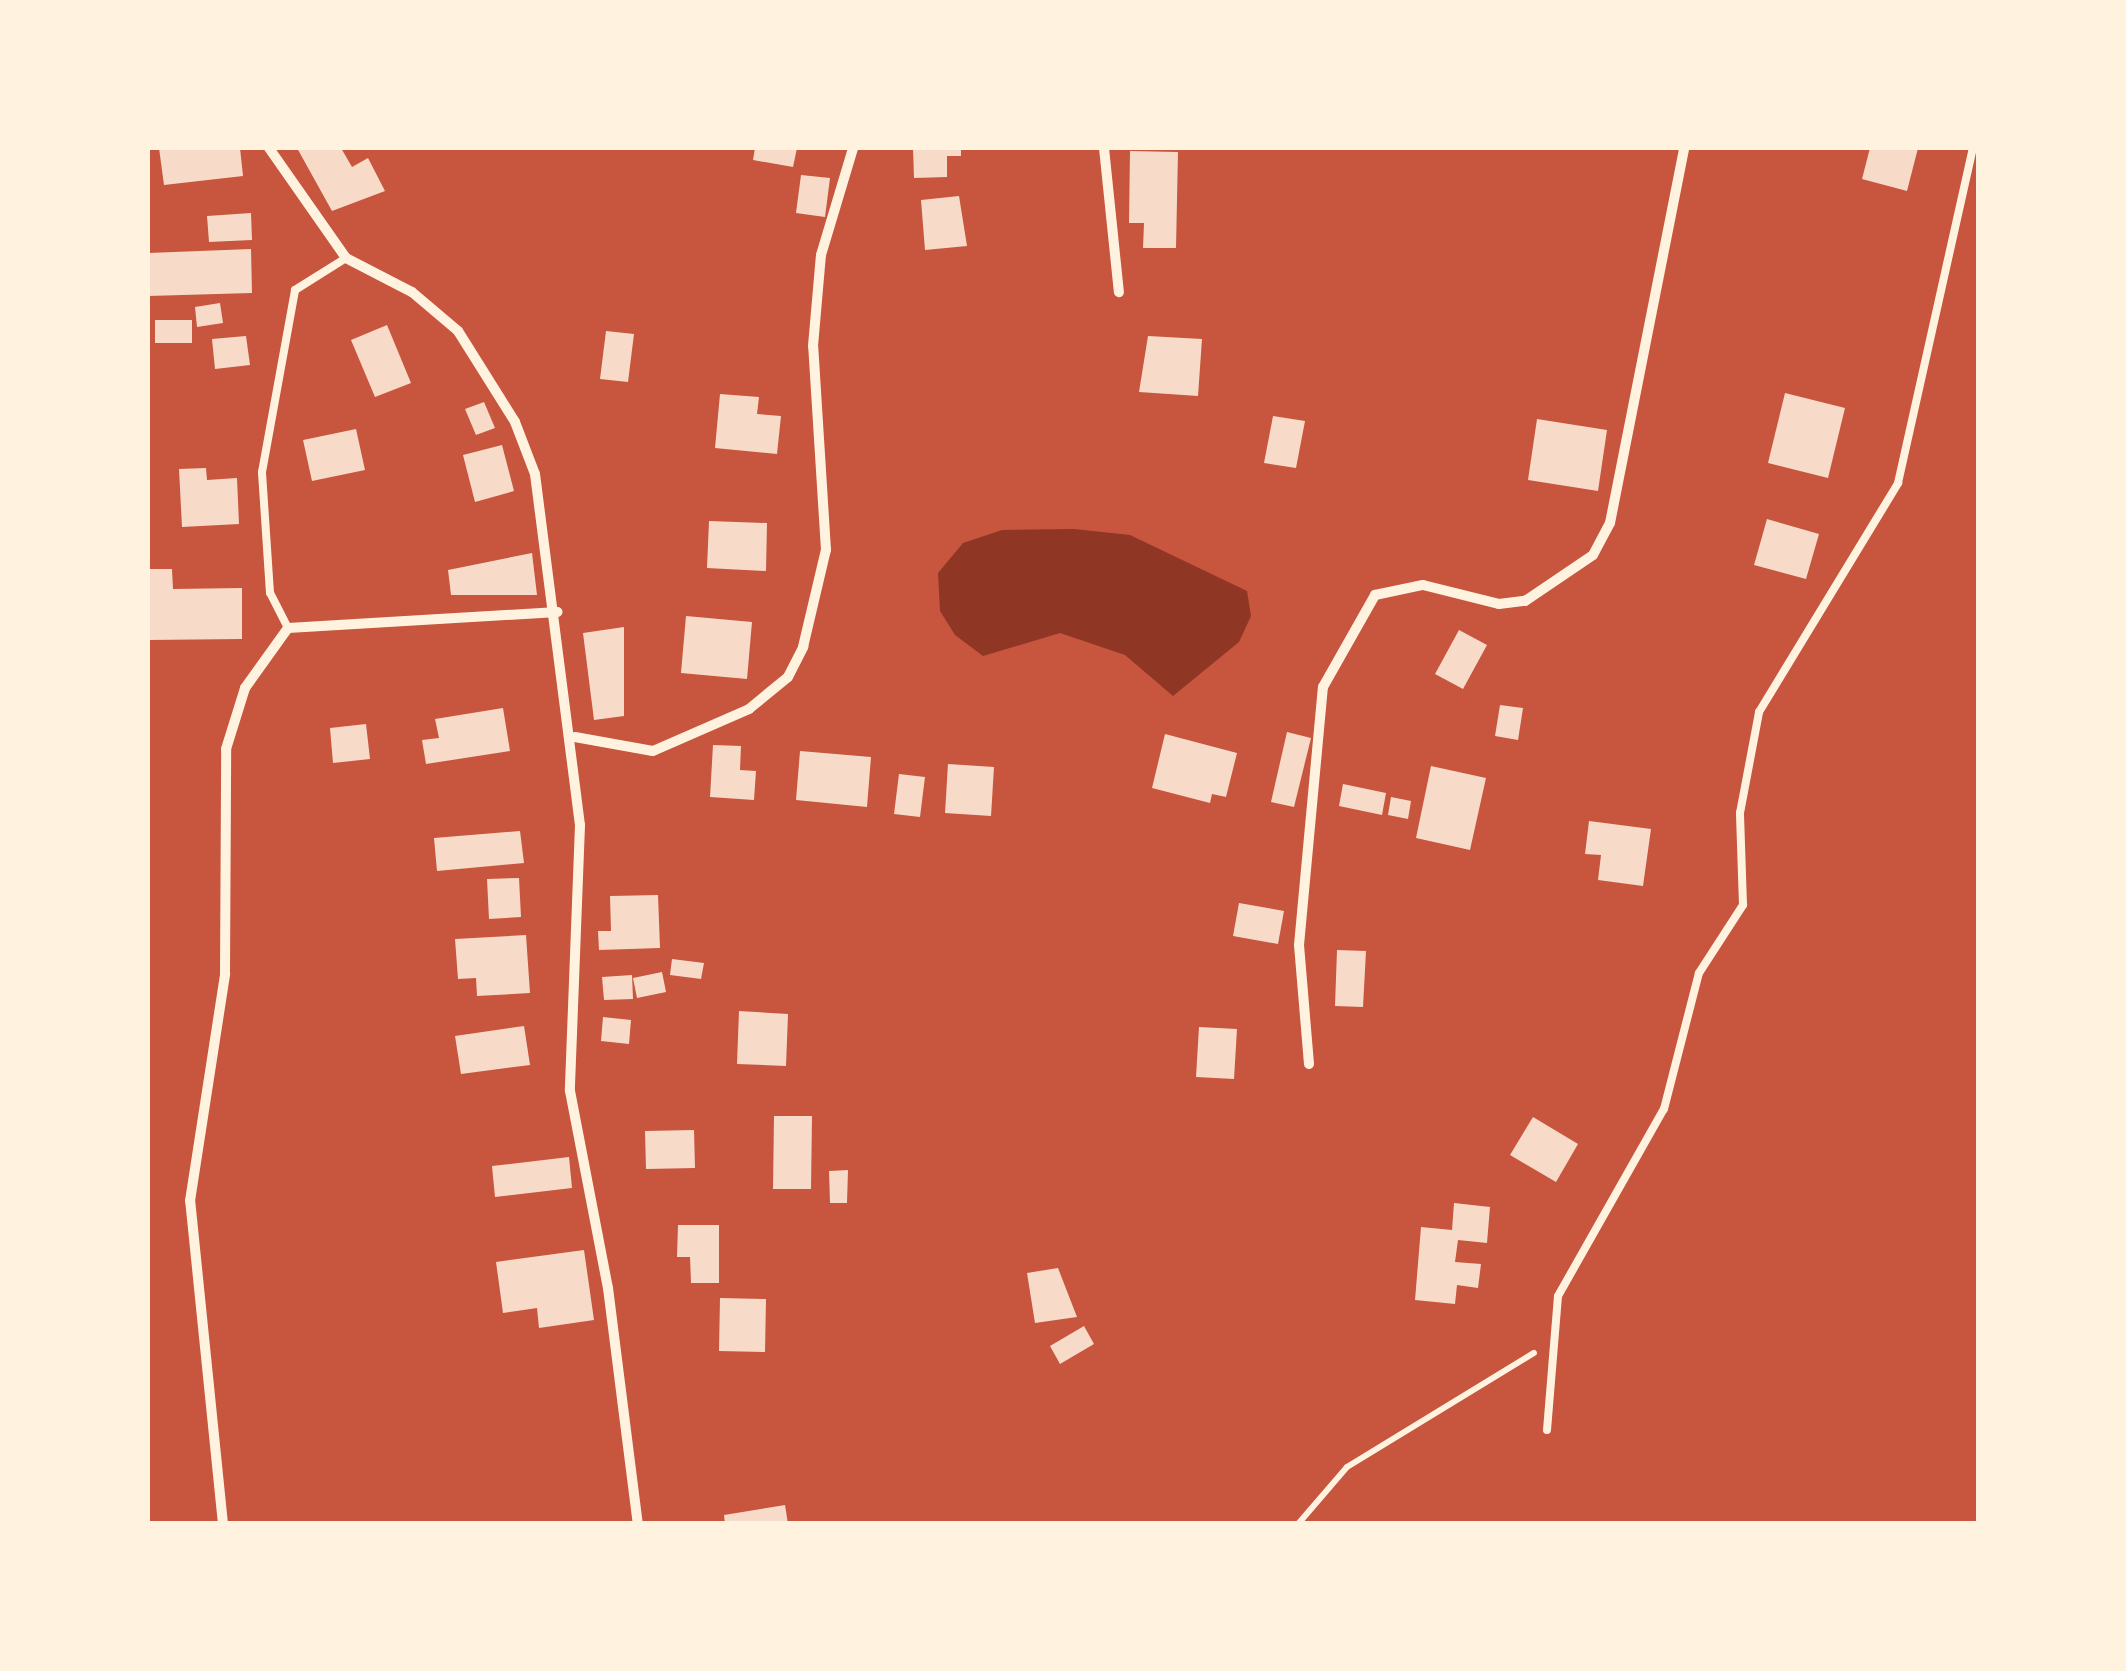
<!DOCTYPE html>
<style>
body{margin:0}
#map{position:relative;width:2126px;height:1671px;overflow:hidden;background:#c8553d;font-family:"Roboto Condensed",sans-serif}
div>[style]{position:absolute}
.water>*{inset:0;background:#8f3625}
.building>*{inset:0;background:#f7dbc8}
.path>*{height:6px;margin:-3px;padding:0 3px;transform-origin:3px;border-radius:3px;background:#fff3e0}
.service>*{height:8px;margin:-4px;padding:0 4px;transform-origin:4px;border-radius:4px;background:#fff3e0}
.minor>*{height:10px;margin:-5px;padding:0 5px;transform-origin:5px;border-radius:5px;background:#fff3e0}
span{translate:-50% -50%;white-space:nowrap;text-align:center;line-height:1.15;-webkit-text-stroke:10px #fff3e0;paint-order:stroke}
.frame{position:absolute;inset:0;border:150px solid #fff3e0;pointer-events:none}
</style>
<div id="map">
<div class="water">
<div style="clip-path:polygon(1074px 529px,1130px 535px,1247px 591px,1251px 616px,1239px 642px,1173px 696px,1125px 655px,1060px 633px,983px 656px,955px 635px,940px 611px,938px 573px,963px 543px,1002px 530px)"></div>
</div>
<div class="building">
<div style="clip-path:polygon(159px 148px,240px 148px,243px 176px,164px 185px)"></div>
<div style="clip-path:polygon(297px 148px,341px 148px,352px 167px,368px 158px,385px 191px,332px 211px)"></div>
<div style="clip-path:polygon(755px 148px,797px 148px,793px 167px,753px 160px)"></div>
<div style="clip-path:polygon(913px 148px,961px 148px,961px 156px,947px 156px,947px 177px,914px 178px)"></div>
<div style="clip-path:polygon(1870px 148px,1918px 148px,1907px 191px,1862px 179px)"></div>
<div style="clip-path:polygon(1130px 151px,1178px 152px,1176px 248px,1143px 248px,1144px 223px,1129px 223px)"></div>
<div style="clip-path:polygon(801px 175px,830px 178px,825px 217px,796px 213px)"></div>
<div style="clip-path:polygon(959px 196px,967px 246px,925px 250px,921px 200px)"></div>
<div style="clip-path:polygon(251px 213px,252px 240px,209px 242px,207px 216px)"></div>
<div style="clip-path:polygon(251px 249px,252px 293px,148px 296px,148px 253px)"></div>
<div style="clip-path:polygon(220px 303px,223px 323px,197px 327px,195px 307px)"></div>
<div style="clip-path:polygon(155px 320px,192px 320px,192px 343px,155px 343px)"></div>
<div style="clip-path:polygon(387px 325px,411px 383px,375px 397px,351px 340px)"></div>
<div style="clip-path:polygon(606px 331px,634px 334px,628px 382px,600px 379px)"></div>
<div style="clip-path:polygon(246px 336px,250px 365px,215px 369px,212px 339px)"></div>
<div style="clip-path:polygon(1148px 336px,1202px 339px,1198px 396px,1139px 392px)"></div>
<div style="clip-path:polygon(1785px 393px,1845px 408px,1828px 478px,1768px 463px)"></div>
<div style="clip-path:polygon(720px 394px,759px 397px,757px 414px,781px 416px,777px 454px,715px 448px)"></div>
<div style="clip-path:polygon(484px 402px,495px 428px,476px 435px,465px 409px)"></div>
<div style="clip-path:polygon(1273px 416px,1305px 421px,1296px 468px,1264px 463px)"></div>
<div style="clip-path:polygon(1537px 419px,1607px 430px,1598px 491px,1528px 480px)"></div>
<div style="clip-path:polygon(356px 429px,365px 470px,312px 481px,303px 440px)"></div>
<div style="clip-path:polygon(502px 445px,514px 491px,475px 502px,463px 455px)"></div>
<div style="clip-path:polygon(206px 468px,207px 480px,237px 478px,239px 524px,182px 527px,179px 469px)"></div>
<div style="clip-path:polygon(1767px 519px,1819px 534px,1806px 579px,1754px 565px)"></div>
<div style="clip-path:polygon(709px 521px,767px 523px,766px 571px,707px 568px)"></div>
<div style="clip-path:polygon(532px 553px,537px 595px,451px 595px,448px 570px)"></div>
<div style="clip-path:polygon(148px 569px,172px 569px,173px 589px,242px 588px,242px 639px,148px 640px)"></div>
<div style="clip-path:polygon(686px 616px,752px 622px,747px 679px,681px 673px)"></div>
<div style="clip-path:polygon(624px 627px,624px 716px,594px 720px,583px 633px)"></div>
<div style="clip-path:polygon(1459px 630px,1487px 645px,1463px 689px,1435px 674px)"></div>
<div style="clip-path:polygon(1500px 705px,1523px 708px,1518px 740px,1495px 736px)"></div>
<div style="clip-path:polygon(503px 708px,510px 751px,426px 764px,422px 740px,439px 738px,435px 719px)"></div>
<div style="clip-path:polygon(366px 724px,370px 759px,333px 763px,330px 728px)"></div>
<div style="clip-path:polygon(1287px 732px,1311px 738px,1294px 807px,1271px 802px)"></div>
<div style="clip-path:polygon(1165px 734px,1237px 753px,1226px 797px,1212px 794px,1210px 803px,1152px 788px)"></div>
<div style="clip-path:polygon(713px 745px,741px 746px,740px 770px,756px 771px,754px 800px,710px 797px)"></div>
<div style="clip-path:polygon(800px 751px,871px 757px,867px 807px,796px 800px)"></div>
<div style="clip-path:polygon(948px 764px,994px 767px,991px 816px,945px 813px)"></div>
<div style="clip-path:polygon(1431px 766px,1486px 778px,1470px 850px,1416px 838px)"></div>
<div style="clip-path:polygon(899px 774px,925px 777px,920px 817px,894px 814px)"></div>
<div style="clip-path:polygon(1343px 784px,1386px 793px,1382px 815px,1339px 806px)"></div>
<div style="clip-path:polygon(1391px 797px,1411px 801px,1408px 819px,1388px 815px)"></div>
<div style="clip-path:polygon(1589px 821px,1651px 829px,1643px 886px,1598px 880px,1601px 855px,1585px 854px)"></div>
<div style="clip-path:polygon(520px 831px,524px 863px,437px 871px,434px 838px)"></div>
<div style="clip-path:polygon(519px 878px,521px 917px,489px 919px,487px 879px)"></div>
<div style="clip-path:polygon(658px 895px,660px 948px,599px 950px,598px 931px,611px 931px,610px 896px)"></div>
<div style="clip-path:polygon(1239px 903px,1284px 911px,1278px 944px,1233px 936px)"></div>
<div style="clip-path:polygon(526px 935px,530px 993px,477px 996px,476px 978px,458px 979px,455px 939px)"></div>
<div style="clip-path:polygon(1337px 950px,1366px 951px,1363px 1007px,1335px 1006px)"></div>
<div style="clip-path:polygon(672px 959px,704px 963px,701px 979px,670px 975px)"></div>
<div style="clip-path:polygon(662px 972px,666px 992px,637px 998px,633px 978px)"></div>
<div style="clip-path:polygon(632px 975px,633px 999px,604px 1000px,602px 977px)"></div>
<div style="clip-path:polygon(739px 1011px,788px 1014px,786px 1066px,737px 1064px)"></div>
<div style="clip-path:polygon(603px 1017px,631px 1020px,629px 1044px,601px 1041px)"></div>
<div style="clip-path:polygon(524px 1026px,530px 1065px,461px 1074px,455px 1036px)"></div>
<div style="clip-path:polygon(1199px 1027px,1237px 1029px,1234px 1079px,1196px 1077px)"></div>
<div style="clip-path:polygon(774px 1116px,812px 1116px,811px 1189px,773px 1189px)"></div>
<div style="clip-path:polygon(1533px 1117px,1578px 1144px,1556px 1182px,1510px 1155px)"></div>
<div style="clip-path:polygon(694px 1130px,695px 1168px,646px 1169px,645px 1131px)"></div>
<div style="clip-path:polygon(569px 1157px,572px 1188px,495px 1197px,492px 1166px)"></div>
<div style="clip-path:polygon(848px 1170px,847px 1203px,830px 1203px,829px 1171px)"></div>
<div style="clip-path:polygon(1454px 1203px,1490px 1207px,1487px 1243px,1458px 1240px,1455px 1262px,1481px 1264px,1478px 1288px,1457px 1285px,1455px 1304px,1415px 1300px,1421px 1227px,1452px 1230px)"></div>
<div style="clip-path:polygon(678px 1225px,719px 1225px,719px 1283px,691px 1283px,690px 1257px,677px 1257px)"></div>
<div style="clip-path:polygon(584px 1250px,594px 1320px,539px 1328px,537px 1308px,503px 1313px,496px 1262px)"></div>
<div style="clip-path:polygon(1058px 1268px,1077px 1317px,1035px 1323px,1027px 1273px)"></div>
<div style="clip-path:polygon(720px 1298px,766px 1299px,765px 1352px,719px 1351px)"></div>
<div style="clip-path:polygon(1084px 1326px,1094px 1344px,1060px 1364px,1050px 1346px)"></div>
<div style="clip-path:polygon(785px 1505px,788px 1524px,725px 1524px,724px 1515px)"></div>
</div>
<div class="path">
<div style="left:1298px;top:1524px;width:75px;rotate:-49.3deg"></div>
<div style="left:1347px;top:1467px;width:219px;rotate:-31.4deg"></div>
</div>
<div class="service">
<div style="left:288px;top:628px;width:39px;rotate:-117deg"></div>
<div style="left:270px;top:593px;width:121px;rotate:-93.8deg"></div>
<div style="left:262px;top:472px;width:185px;rotate:-79.7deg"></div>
<div style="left:295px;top:290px;width:60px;rotate:-32.1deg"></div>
<div style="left:1547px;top:1430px;width:134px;rotate:-85.3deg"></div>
<div style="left:1558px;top:1296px;width:215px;rotate:-60.5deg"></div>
<div style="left:1664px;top:1109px;width:140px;rotate:-75.6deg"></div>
<div style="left:1699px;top:973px;width:81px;rotate:-57.1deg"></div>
<div style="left:1743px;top:905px;width:92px;rotate:-91.9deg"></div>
<div style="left:1740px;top:813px;width:103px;rotate:-79.3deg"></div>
<div style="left:1759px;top:712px;width:268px;rotate:-58.7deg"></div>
<div style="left:1898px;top:483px;width:343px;rotate:-77.4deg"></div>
</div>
<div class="minor">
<div style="left:269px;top:148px;width:134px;rotate:55deg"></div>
<div style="left:346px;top:258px;width:74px;rotate:27.3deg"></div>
<div style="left:412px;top:292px;width:60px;rotate:40.3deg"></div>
<div style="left:458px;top:331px;width:107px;rotate:57.9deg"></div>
<div style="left:515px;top:422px;width:56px;rotate:69deg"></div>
<div style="left:535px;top:474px;width:354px;rotate:82.7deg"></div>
<div style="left:580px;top:825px;width:266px;rotate:92.2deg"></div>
<div style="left:570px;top:1091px;width:201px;rotate:79.1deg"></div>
<div style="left:608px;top:1288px;width:238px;rotate:82.8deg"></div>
<div style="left:1104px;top:148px;width:145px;rotate:84.1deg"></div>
<div style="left:575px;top:737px;width:79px;rotate:10.2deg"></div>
<div style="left:653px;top:751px;width:105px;rotate:-23.6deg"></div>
<div style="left:749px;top:709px;width:50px;rotate:-39.4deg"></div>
<div style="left:788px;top:677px;width:34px;rotate:-63deg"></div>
<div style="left:803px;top:647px;width:100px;rotate:-76.7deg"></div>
<div style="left:826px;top:550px;width:204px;rotate:-93.6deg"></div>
<div style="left:813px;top:346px;width:91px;rotate:-85deg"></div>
<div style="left:821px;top:255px;width:112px;rotate:-73.3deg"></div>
<div style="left:1309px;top:1064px;width:119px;rotate:-94.8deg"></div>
<div style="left:1299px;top:945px;width:259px;rotate:-84.7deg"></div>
<div style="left:1323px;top:687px;width:106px;rotate:-60.5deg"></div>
<div style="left:1375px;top:595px;width:49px;rotate:-11.8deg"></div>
<div style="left:1423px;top:585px;width:78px;rotate:14deg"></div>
<div style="left:1499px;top:604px;width:26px;rotate:-7deg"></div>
<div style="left:1525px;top:601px;width:82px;rotate:-34.1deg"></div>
<div style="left:1593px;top:555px;width:36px;rotate:-62deg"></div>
<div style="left:1610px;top:523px;width:382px;rotate:-78.8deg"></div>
<div style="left:223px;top:1524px;width:325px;rotate:-95.8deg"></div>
<div style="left:190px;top:1201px;width:230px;rotate:-81.2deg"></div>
<div style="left:225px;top:974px;width:225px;rotate:-89.7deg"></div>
<div style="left:226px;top:749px;width:64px;rotate:-72.7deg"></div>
<div style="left:245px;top:688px;width:74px;rotate:-54.4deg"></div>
<div style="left:288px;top:628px;width:270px;rotate:-3.4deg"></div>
</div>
<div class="frame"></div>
</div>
